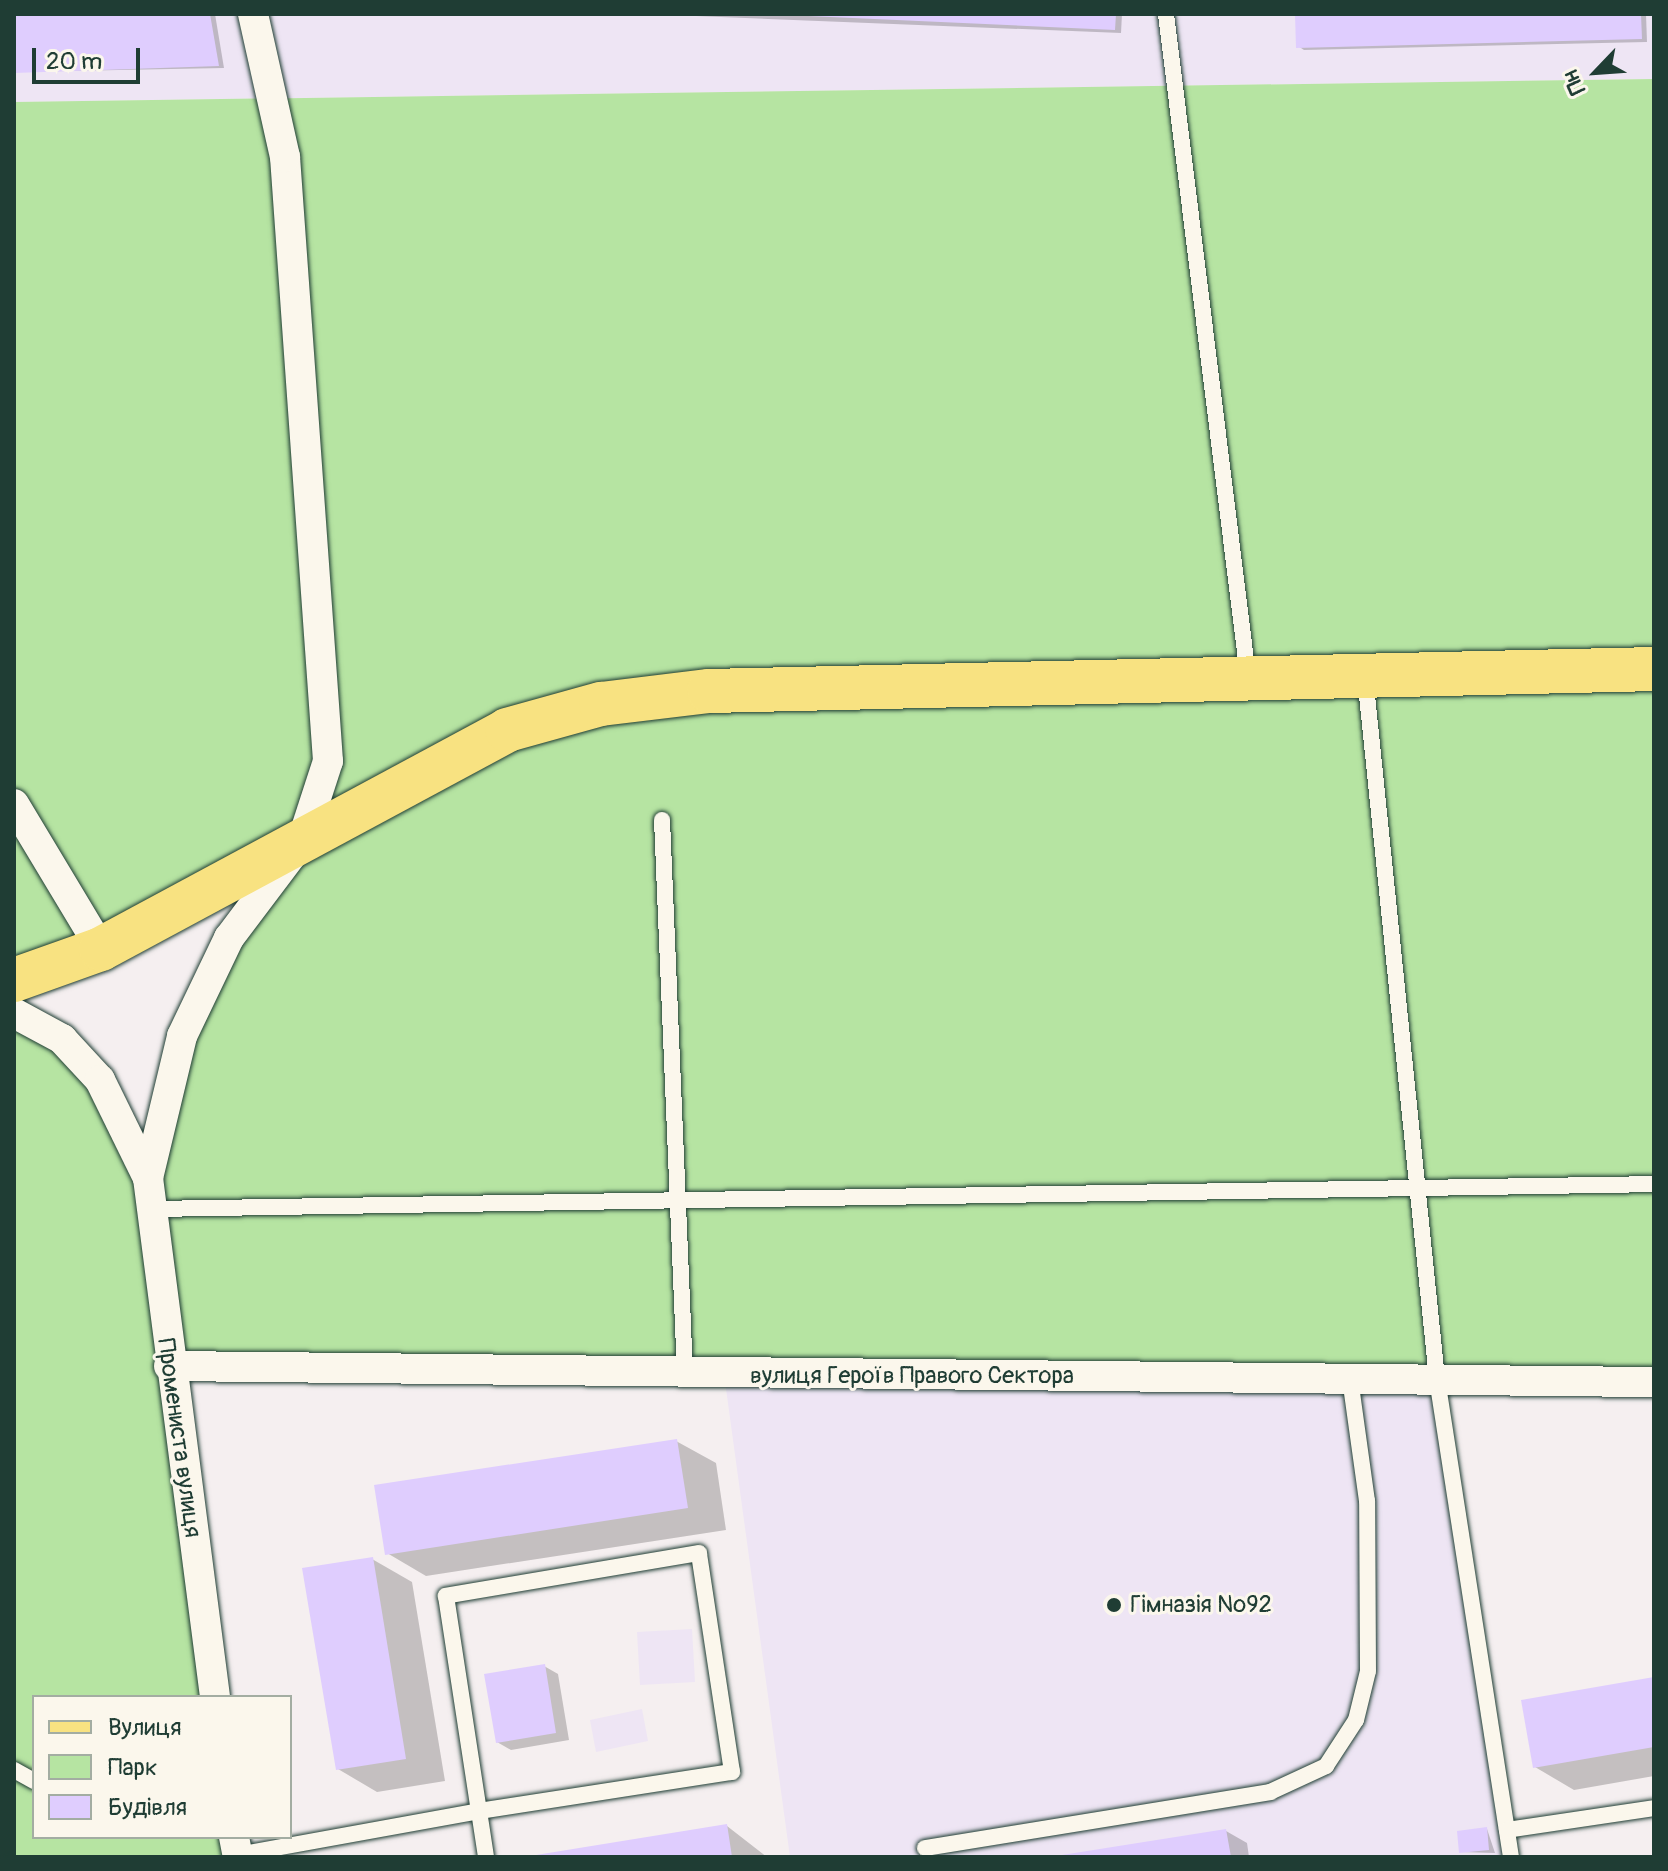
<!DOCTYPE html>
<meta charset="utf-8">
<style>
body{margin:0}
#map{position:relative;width:1668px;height:1871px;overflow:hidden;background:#f5eff0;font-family:Pangolin,sans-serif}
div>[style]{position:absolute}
.built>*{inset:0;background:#eee5f4}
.green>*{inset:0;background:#b6e4a2}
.shadow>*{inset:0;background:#0003}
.building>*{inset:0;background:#dfcdfe}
.roads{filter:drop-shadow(0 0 2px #1f3d34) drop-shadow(0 0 2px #1f3d34)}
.lane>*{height:16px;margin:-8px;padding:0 8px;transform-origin:8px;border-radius:8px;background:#fbf7ec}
.street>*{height:30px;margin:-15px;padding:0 15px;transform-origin:15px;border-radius:15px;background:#fbf7ec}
.primary>*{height:44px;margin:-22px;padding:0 22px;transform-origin:22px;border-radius:22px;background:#f8e281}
.dots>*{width:22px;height:22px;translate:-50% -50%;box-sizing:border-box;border:4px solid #fbf7ec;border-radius:50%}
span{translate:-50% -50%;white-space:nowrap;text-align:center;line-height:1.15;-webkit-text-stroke:6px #fbf7ec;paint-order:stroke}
.street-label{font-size:24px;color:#1f3d34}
.poi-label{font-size:24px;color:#1f3d34}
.left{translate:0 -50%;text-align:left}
.frame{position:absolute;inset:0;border:16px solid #1f3d34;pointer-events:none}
.legend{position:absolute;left:32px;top:1695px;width:260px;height:144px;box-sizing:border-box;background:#fbf7ec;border:2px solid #a3ada2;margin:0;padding:10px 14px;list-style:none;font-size:24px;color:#1f3d34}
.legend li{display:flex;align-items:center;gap:16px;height:40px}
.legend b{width:40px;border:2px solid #a3ada2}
.north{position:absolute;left:1556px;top:32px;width:80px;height:80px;-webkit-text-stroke:6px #fbf7ec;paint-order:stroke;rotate:245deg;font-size:22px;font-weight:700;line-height:32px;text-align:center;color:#1f3d34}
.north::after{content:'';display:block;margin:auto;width:28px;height:36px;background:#1f3d34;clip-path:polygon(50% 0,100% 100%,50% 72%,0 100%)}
.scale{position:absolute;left:32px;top:48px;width:108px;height:36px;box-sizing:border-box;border:4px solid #1f3d34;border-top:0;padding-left:10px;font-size:24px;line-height:28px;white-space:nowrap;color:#1f3d34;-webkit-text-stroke:6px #fbf7ec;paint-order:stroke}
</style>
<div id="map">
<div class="built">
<div style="clip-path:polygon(14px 14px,1654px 14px,1654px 79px,14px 102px)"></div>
<div style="clip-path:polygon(724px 1374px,1437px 1379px,1511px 1857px,790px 1857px)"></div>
<div style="clip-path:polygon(692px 1629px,695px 1682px,640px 1685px,637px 1632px)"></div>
<div style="clip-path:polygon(642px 1709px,648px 1741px,596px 1752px,590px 1720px)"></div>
</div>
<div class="green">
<div style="clip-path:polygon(1654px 79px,1654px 1382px,170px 1366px,215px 1697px,34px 1697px,34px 1837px,234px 1837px,238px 1857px,14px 1857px,14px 1013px,62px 1039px,147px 1177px,182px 1036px,300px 842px,14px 980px,14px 102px)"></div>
</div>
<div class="shadow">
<div style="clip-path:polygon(14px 14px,215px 14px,224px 68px,14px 72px)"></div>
<div style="clip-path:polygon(646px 14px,1122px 14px,1121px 33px)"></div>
<div style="clip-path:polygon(1317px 14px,1646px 14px,1647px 42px,1304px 50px,1298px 46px)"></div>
<div style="clip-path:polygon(676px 1441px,716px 1463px,726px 1530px,426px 1576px,387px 1553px)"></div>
<div style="clip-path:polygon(372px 1559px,412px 1582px,445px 1781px,377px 1792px,338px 1769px)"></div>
<div style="clip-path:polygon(544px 1666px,558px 1674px,569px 1740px,511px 1750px,497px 1742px)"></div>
<div style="clip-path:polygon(1654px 1679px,1654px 1776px,1574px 1790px,1535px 1767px)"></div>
<div style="clip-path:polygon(727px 1826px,767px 1857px,538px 1857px)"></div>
<div style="clip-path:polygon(1487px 1829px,1495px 1853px,1461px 1852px)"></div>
<div style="clip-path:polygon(1226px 1831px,1247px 1843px,1249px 1857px,1064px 1857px)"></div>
</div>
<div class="building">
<div style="clip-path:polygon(14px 14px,210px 14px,219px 66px,14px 73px)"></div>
<div style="clip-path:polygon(764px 14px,1116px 14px,1115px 30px)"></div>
<div style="clip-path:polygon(1295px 14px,1641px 14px,1642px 39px,1296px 48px)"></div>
<div style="clip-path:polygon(677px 1439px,688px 1508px,385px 1555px,374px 1485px)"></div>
<div style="clip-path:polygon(373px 1557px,406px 1759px,336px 1770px,302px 1568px)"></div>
<div style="clip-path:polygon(545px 1664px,556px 1733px,496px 1743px,484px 1674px)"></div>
<div style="clip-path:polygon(1654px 1677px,1654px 1747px,1533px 1768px,1521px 1700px)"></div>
<div style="clip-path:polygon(727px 1824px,732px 1857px,536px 1857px,536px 1855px)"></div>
<div style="clip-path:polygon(1487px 1827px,1489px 1850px,1459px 1853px,1457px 1831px)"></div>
<div style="clip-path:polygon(1226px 1829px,1231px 1857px,1063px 1857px,1062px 1855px)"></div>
</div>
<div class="roads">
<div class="lane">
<div style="left:1166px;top:14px;width:667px;rotate:82.94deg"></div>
<div style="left:1365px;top:676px;width:707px;rotate:84.15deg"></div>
<div style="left:1437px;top:1379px;width:484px;rotate:81.2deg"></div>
<div style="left:662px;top:820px;width:554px;rotate:87.62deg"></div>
<div style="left:152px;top:1209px;width:1502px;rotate:-0.95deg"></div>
<div style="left:14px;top:1770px;width:23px;rotate:29deg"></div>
<div style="left:1507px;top:1830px;width:149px;rotate:-8.5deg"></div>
<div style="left:925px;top:1848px;width:350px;rotate:-9.2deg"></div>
<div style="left:1270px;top:1792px;width:62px;rotate:-24.9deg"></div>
<div style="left:1326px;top:1766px;width:55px;rotate:-56.9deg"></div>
<div style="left:1356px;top:1720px;width:50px;rotate:-76.2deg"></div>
<div style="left:1368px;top:1671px;width:170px;rotate:-90.3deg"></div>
<div style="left:1367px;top:1501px;width:123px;rotate:-97.9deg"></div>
<div style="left:237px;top:1855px;width:246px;rotate:-10.3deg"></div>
<div style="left:479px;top:1811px;width:256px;rotate:-8.8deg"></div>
<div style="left:732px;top:1772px;width:221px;rotate:-98.6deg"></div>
<div style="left:699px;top:1553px;width:257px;rotate:170.4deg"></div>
<div style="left:446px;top:1596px;width:218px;rotate:81.3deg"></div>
<div style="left:479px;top:1811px;width:47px;rotate:81.3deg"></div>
</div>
<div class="street">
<div style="left:14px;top:804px;width:169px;rotate:59deg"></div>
<div style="left:14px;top:1013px;width:55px;rotate:28.4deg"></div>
<div style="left:62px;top:1039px;width:56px;rotate:47.2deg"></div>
<div style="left:100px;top:1080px;width:109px;rotate:63.9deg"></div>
<div style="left:148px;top:1178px;width:523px;rotate:82.64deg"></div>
<div style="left:148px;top:1178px;width:146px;rotate:-76.5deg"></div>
<div style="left:182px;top:1036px;width:109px;rotate:-64.4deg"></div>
<div style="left:229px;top:938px;width:121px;rotate:-53deg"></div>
<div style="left:302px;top:841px;width:84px;rotate:-72deg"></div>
<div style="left:328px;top:761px;width:606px;rotate:-94.07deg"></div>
<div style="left:285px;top:157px;width:147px;rotate:-102.6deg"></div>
<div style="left:169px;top:1366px;width:1485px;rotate:0.62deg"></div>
<div style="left:234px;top:1837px;width:20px;rotate:79deg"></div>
</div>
<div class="primary">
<div style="left:14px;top:980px;width:92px;rotate:-19.6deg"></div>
<div style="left:101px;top:949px;width:461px;rotate:-28.3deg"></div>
<div style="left:507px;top:730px;width:98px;rotate:-15.5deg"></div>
<div style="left:601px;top:704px;width:109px;rotate:-6.9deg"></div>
<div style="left:709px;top:691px;width:945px;rotate:-1.33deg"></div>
</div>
</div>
<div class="dots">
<div style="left:1114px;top:1605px;background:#1f3d34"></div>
</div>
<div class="street-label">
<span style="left:912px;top:1376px">вулиця Героїв Правого Сектора</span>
<span style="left:179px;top:1438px;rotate:82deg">Промениста вулиця</span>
</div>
<div class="poi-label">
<span class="left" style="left:1130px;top:1605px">Гімназія №92</span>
</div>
<div class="frame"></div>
<ul class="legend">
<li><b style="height:10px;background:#f8e281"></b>Вулиця</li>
<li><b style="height:22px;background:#b6e4a2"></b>Парк</li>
<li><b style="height:22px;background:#dfcdfe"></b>Будівля</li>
</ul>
<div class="north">Пн</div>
<div class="scale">20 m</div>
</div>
